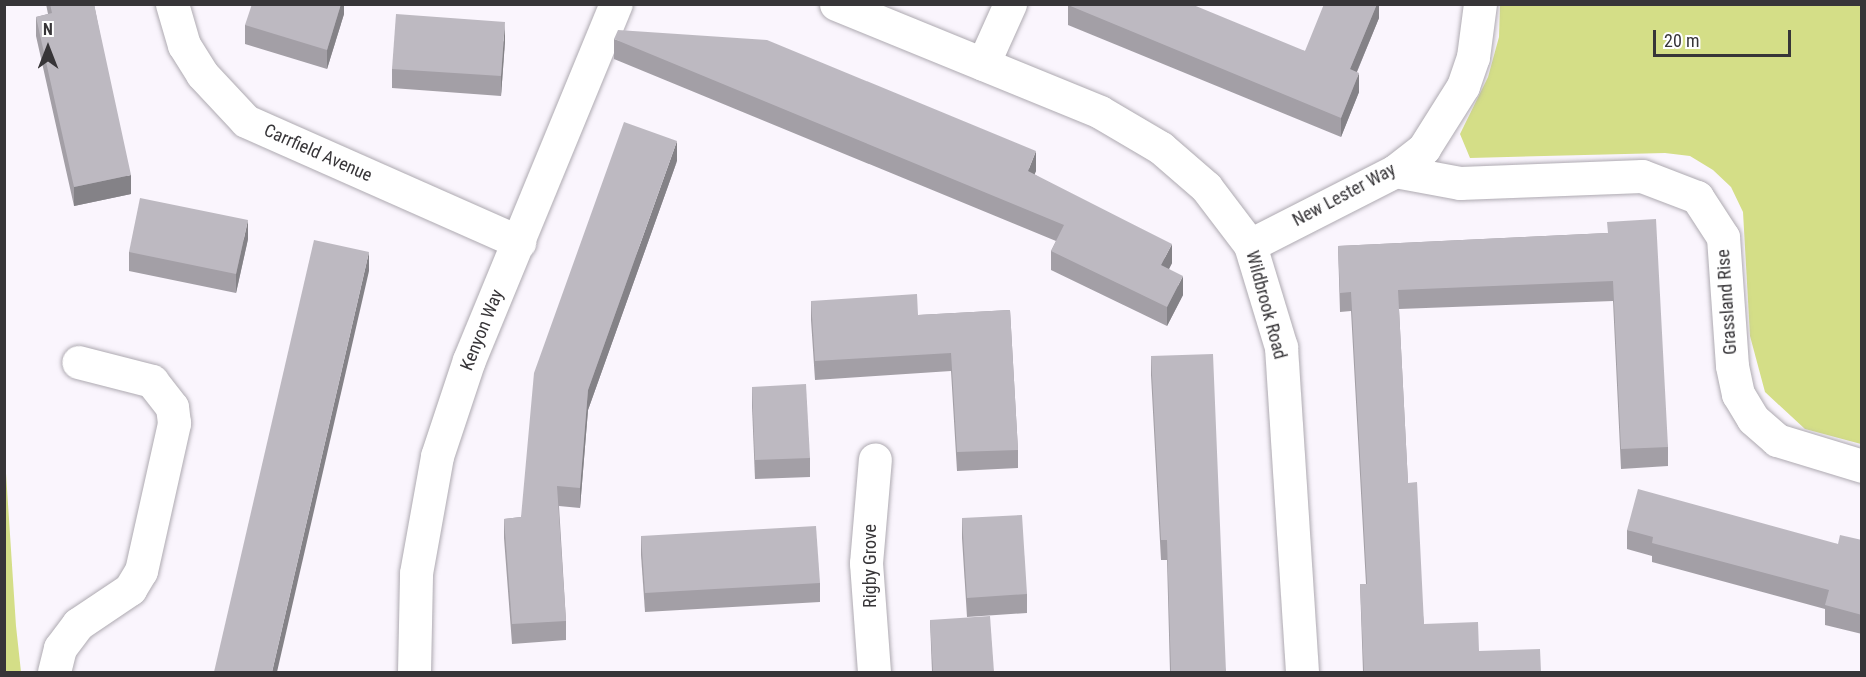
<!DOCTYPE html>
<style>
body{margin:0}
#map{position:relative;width:1866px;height:677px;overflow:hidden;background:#faf5fd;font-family:"Roboto Condensed",sans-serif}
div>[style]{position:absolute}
.green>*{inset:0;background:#d4de87}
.roads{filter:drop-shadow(0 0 2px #aeaab1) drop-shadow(0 0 2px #aeaab1)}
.minor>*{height:33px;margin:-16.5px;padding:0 16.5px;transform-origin:16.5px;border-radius:16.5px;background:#fff}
.wall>*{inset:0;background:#a39fa6}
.shaded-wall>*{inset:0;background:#848287}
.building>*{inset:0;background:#bdb9c1}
span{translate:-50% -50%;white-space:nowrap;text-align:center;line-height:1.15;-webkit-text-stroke:4.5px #fff;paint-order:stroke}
.street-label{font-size:18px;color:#373538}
.frame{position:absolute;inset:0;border:6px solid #373538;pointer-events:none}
.north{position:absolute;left:18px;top:18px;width:60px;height:60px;-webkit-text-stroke:4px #fff;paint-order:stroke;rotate:0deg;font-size:16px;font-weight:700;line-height:24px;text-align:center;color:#373538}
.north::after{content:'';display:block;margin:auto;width:21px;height:27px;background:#373538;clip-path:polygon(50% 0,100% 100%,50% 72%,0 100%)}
.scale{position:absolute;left:1653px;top:30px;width:138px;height:27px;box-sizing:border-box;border:3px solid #373538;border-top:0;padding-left:8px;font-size:18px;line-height:21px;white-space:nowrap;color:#373538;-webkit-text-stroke:4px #fff;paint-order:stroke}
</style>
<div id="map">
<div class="green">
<div style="clip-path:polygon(1500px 5px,1861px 5px,1861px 444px,1805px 429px,1765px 392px,1750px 336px,1743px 212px,1731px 187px,1713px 170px,1690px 156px,1665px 153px,1470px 158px,1460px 134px,1488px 77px,1499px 37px)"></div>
<div style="clip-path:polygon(5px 458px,16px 626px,21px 672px,5px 672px)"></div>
</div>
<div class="roads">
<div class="minor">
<div style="left:172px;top:4px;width:43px;rotate:73.7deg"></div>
<div style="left:184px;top:45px;width:34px;rotate:58deg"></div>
<div style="left:202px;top:74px;width:64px;rotate:46.9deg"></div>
<div style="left:246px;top:121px;width:299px;rotate:23.9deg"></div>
<div style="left:836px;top:4px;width:285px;rotate:22.2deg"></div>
<div style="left:1100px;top:112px;width:71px;rotate:30.5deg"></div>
<div style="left:1161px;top:148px;width:60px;rotate:40.9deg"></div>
<div style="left:1206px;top:187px;width:73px;rotate:52.8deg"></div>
<div style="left:1250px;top:245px;width:107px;rotate:73.1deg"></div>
<div style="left:1281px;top:347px;width:326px;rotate:86.3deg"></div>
<div style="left:983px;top:64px;width:66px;rotate:-65.8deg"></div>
<div style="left:1395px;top:171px;width:66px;rotate:10.5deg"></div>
<div style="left:1460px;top:183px;width:182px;rotate:-2.2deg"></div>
<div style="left:1642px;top:176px;width:59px;rotate:20.9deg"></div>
<div style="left:1697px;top:197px;width:48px;rotate:57deg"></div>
<div style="left:1723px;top:237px;width:129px;rotate:86deg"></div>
<div style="left:1732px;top:366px;width:29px;rotate:78deg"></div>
<div style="left:1738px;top:394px;width:29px;rotate:59deg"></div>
<div style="left:1753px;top:419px;width:32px;rotate:41deg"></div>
<div style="left:1777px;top:440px;width:89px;rotate:17deg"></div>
<div style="left:1250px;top:245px;width:163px;rotate:-27deg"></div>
<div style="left:1395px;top:171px;width:37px;rotate:-38deg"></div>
<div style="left:1424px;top:148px;width:73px;rotate:-57.8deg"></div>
<div style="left:1463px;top:86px;width:31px;rotate:-71deg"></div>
<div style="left:1473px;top:57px;width:53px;rotate:-82.5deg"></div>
<div style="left:54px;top:672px;width:25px;rotate:-76deg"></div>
<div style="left:60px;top:648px;width:30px;rotate:-53deg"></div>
<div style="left:78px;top:624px;width:63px;rotate:-33.9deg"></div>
<div style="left:130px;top:589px;width:21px;rotate:-59deg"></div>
<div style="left:141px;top:571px;width:152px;rotate:-77.4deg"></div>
<div style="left:174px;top:423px;width:16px;rotate:-97deg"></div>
<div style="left:172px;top:407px;width:33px;rotate:-128deg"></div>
<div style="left:152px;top:381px;width:76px;rotate:-165.6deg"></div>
<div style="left:414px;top:672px;width:99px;rotate:-88.8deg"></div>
<div style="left:416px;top:573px;width:119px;rotate:-79.8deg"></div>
<div style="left:437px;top:456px;width:101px;rotate:-71.6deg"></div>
<div style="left:469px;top:360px;width:385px;rotate:-67.6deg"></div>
<div style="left:874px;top:672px;width:109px;rotate:-94.2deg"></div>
<div style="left:866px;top:563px;width:104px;rotate:-85.1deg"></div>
</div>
</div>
<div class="wall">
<div style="clip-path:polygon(46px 4px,94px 4px,131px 194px,74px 206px,36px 36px,36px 17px,48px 14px)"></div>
<div style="clip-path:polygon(344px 4px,344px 14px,327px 69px,245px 44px,245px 25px)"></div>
<div style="clip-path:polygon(1379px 4px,1379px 18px,1357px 72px,1359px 92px,1341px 137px,1068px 25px,1068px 5px,1305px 51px)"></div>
<div style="clip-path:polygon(614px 39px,1036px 171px,1034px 174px,1172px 263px,1169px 269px,1183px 295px,1167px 326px,1051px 270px,1051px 251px,1056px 241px,614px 59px)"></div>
<div style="clip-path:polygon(505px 41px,501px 96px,392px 88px,392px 69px)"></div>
<div style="clip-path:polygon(677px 161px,588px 410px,580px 508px,559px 506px,566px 621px,566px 640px,512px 644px,504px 538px,504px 519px,521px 517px)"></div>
<div style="clip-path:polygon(1607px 233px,1668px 447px,1668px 466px,1621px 469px,1613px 301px,1399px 309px,1408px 483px,1424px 624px,1479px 651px,1541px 672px,1363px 672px,1360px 584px,1366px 584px,1351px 311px,1340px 312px,1338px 246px)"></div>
<div style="clip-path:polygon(248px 239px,236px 293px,129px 271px,129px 252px)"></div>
<div style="clip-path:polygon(811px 301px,918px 315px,1010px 310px,1018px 450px,1018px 468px,957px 471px,951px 371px,815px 380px,811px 320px)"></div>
<div style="clip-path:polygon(1151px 356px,1226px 672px,1170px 672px,1167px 560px,1161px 560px,1151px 375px)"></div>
<div style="clip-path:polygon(752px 387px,810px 458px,810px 477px,755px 479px,752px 406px)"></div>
<div style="clip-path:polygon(962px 518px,1027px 594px,1027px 613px,967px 617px,962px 538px)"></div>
<div style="clip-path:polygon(1627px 530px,1838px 544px,1862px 540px,1862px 634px,1825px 625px,1825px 609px,1652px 562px,1652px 556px,1627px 549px)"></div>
<div style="clip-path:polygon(641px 536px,820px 583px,820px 602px,645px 612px,641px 555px)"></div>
<div style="clip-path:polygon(930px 620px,994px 672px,932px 672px)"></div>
</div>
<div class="shaded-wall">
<div style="clip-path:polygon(341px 4px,344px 4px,344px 14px,327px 69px,327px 50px)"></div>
<div style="clip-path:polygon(1377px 4px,1379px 4px,1379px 18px,1350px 88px,1350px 69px)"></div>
<div style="clip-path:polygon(505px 22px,505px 41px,501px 96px,501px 76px)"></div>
<div style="clip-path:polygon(1359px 73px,1359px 92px,1341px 137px,1341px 118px)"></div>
<div style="clip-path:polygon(677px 141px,677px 161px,588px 410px,580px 508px,580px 488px,588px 390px)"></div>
<div style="clip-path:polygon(1036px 151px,1036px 171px,1028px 190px,1028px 171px)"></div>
<div style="clip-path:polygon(131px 175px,131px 194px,74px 206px,74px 187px)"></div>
<div style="clip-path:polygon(248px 220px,248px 239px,236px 293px,236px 274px)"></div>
<div style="clip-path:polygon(1172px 244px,1172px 263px,1161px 284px,1161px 265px)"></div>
<div style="clip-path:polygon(369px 252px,369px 271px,277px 672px,272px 672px)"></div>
<div style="clip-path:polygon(1183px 276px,1183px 295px,1167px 326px,1167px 307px)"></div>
</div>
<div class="building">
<div style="clip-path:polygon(50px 4px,94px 4px,131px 175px,74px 187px,36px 17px,52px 13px)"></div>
<div style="clip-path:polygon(252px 4px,341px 4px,327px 50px,245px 25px)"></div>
<div style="clip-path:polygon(1068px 4px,1191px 4px,1305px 51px,1324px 4px,1377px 4px,1350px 69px,1359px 73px,1341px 118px,1068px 5px)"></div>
<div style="clip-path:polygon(396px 14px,505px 22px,501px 76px,392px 69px)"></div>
<div style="clip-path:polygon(618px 30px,767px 40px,1036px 151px,1028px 171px,1172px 244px,1161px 265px,1183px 276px,1167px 307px,1051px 251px,1064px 225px,614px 39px)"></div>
<div style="clip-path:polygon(624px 122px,677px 141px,588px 390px,580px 488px,557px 486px,566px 621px,512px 624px,504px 519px,521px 517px,534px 373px)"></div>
<div style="clip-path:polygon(140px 198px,248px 220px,236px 274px,129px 252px)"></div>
<div style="clip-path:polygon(1656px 219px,1668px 447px,1621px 449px,1613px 281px,1398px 290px,1408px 483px,1417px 482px,1424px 624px,1478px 622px,1479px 651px,1540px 649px,1541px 672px,1364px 672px,1360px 584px,1367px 584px,1351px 292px,1340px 293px,1338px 246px,1608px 233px,1607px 222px)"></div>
<div style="clip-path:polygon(314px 240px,369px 252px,272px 672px,214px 672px)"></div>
<div style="clip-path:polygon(917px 294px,918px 315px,1010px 310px,1018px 450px,957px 452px,951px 353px,815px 361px,811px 301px)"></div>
<div style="clip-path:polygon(1213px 354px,1226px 672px,1171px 672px,1167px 540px,1161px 540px,1151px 356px)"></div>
<div style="clip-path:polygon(806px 384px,810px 458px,755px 460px,752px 387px)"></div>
<div style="clip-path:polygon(1638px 489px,1838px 544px,1840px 535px,1862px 540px,1862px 615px,1825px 605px,1829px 590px,1652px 543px,1653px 537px,1627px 530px)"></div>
<div style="clip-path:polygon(1022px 515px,1027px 594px,967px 598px,962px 518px)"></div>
<div style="clip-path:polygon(816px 526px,820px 583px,645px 593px,641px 536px)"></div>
<div style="clip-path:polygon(990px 616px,994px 672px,933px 672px,930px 620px)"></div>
</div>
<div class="street-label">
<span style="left:318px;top:153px;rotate:24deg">Carrfield Avenue</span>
<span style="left:1344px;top:195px;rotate:-28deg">New Lester Way</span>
<span style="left:1727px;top:302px;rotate:-94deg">Grassland Rise</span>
<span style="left:1266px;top:305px;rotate:75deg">Wildbrook Road</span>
<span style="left:482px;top:330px;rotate:-68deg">Kenyon Way</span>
<span style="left:870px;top:566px;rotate:-90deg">Rigby Grove</span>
</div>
<div class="frame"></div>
<div class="north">N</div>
<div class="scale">20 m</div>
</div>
